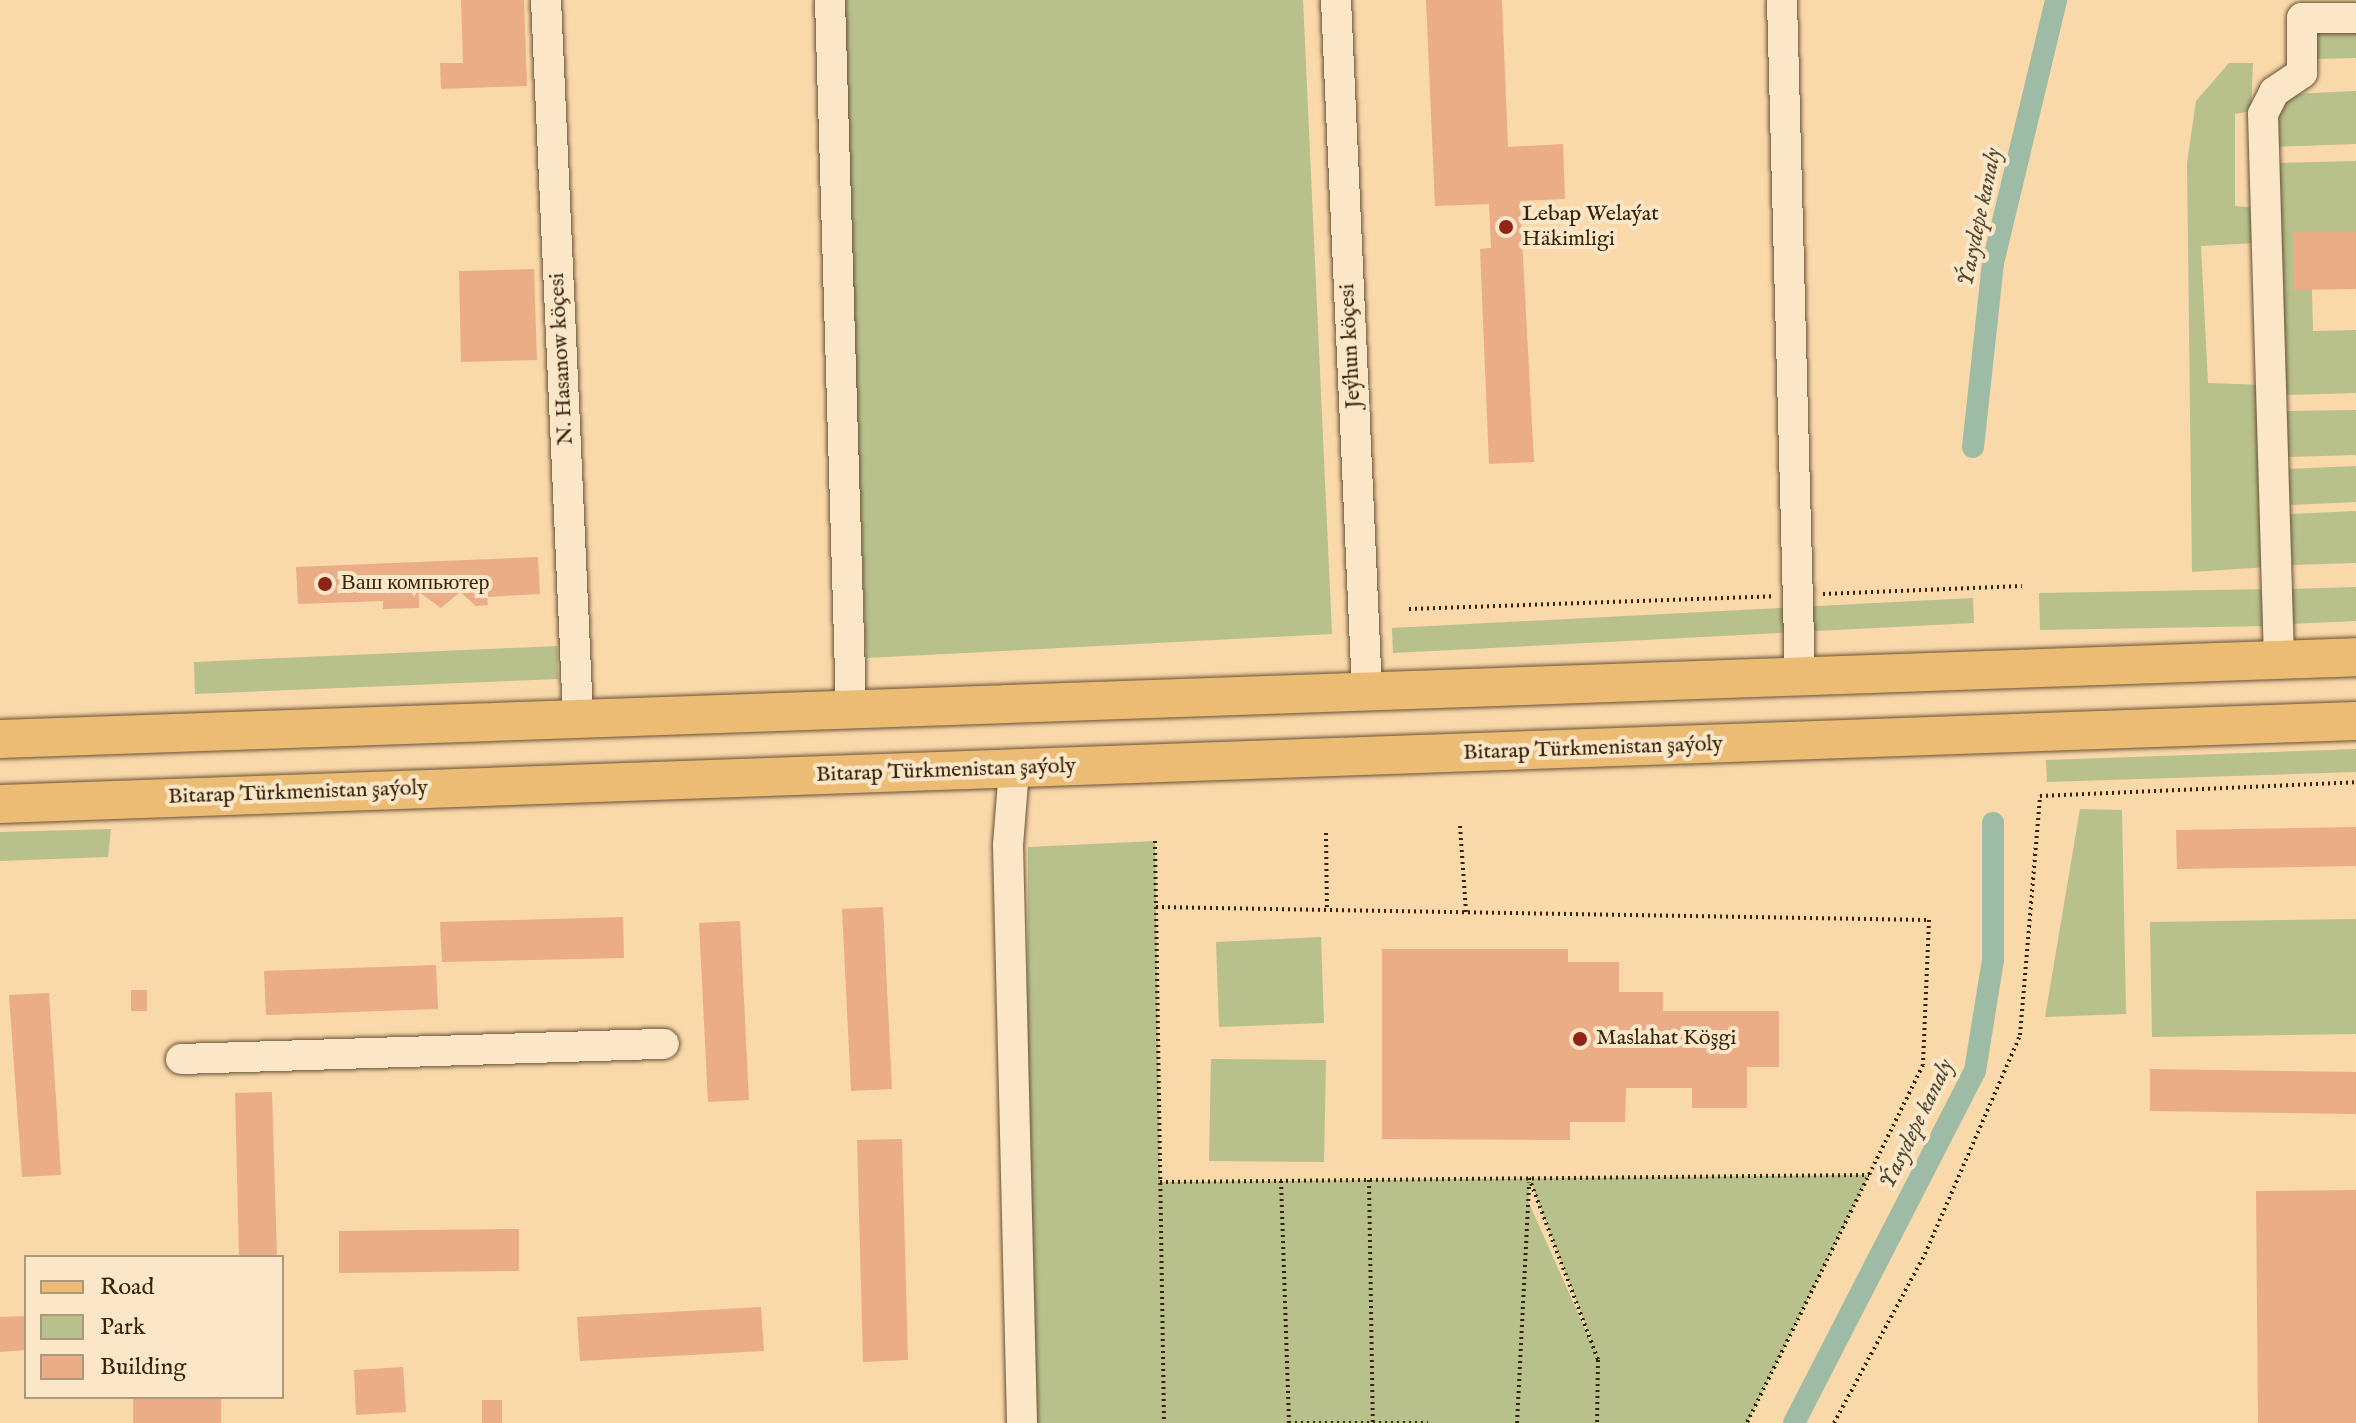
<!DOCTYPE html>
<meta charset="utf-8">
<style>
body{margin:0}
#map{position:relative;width:2356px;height:1423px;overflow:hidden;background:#f9d8aa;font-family:"IM FELL English",serif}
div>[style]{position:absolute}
.green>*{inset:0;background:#b8c08c}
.canal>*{height:22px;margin:-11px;padding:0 11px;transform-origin:11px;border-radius:11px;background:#9ebba5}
.building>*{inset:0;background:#ebad85}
.path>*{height:4px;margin-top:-2px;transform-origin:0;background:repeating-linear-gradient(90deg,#36250d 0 2px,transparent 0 6px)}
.roads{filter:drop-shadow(0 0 2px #675234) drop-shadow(0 0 2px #675234)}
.minor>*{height:30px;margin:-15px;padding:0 15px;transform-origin:15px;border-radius:15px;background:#fbe6c8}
.major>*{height:38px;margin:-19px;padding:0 19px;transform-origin:19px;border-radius:19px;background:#ecbc75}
.dots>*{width:22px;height:22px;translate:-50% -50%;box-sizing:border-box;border:4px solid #fbe6c8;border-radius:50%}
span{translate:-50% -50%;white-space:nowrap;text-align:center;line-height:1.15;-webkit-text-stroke:8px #fbe6c8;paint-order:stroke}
.poi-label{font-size:22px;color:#36250d}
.left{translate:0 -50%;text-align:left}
.street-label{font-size:22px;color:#36250d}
.water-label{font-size:24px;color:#504a33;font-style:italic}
.legend{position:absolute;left:24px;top:1255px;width:260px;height:144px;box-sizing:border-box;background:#fbe6c8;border:2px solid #ac997d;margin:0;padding:10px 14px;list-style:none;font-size:24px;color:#36250d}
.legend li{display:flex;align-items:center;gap:16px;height:40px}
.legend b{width:40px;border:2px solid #ac997d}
</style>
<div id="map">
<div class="green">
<div style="clip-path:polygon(841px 0,1303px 0,1332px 634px,866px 658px)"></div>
<div style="clip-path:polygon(2356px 28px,2356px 58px,2315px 59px,2316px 30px)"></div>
<div style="clip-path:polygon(2229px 63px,2253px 63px,2251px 111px,2235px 114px,2235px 206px,2256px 208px,2256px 243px,2201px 246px,2208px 383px,2264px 385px,2268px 567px,2192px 572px,2187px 163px,2196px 101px)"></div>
<div style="clip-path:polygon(2356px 91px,2356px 144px,2275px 147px,2274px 108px,2292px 94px)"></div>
<div style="clip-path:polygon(2356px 161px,2356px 254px,2311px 255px,2313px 331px,2356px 330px,2356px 393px,2285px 395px,2278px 163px)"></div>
<div style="clip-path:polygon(2356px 410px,2356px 455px,2287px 457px,2286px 411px)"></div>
<div style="clip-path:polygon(2356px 466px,2356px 502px,2290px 505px,2288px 469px)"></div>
<div style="clip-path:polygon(2356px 511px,2356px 563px,2292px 565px,2290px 514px)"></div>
<div style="clip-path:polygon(2356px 587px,2356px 621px,2290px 624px,2288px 589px)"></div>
<div style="clip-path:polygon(2269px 589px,2269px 626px,2040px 630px,2039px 593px)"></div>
<div style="clip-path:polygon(1973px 598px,1974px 623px,1393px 653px,1392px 628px)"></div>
<div style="clip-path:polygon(557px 646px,558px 679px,195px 694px,194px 662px)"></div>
<div style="clip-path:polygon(2356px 749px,2356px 772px,2047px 782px,2046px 760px)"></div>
<div style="clip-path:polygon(2080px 809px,2122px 810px,2126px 1014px,2045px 1017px)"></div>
<div style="clip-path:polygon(111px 829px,108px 857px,0 861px,0 832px)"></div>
<div style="clip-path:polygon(evenodd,1155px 841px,1160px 1182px,1869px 1175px,1747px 1423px,1026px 1423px,1028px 847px,1155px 841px,1530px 1180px,1591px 1339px,1590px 1340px,1528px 1201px,1530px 1180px)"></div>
<div style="clip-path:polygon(2356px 919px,2356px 1034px,2152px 1037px,2150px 922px)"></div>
<div style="clip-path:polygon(1321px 937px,1324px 1023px,1219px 1027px,1216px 942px)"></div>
<div style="clip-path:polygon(1211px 1059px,1326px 1060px,1324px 1162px,1209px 1161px)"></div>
</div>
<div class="canal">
<div style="left:1973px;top:447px;width:185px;rotate:-83.8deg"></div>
<div style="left:1993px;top:263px;width:270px;rotate:-76.5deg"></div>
<div style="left:1794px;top:1423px;width:396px;rotate:-62.8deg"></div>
<div style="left:1975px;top:1071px;width:112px;rotate:-80.8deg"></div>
<div style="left:1993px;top:960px;width:137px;rotate:-90deg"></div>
</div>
<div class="building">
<div style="clip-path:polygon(461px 0,524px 0,527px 86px,441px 89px,440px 63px,463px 63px)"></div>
<div style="clip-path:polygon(1426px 0,1502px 0,1508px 147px,1563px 144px,1565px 199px,1520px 201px,1534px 462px,1489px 464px,1480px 249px,1491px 248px,1489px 204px,1435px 206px)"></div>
<div style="clip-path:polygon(2293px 232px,2356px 232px,2356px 289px,2294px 290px)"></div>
<div style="clip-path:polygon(534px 269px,537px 360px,461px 362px,459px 271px)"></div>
<div style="clip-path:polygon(538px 557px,540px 594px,487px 597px,488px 605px,476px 606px,460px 592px,441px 608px,419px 592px,419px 608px,383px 609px,383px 601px,298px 604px,296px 567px)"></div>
<div style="clip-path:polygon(2356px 827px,2356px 866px,2177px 869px,2176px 830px)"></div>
<div style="clip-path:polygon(883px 907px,892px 1089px,851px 1091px,842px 909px)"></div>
<div style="clip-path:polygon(623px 917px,624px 958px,442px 962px,440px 922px)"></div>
<div style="clip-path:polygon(740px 921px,749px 1100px,708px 1102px,699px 923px)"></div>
<div style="clip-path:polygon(1382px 949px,1568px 949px,1568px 962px,1619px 962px,1619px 992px,1663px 992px,1663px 1011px,1779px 1011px,1779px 1067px,1747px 1067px,1747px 1108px,1692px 1108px,1692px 1088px,1626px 1088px,1625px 1122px,1570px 1122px,1570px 1140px,1382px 1139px)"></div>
<div style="clip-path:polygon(436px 965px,438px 1009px,266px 1015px,264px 971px)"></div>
<div style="clip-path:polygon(131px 990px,147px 990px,147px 1011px,131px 1011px)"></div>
<div style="clip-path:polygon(49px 993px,61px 1175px,22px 1177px,9px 995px)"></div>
<div style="clip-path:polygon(2150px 1069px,2356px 1072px,2356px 1114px,2150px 1111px)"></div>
<div style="clip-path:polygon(272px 1092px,277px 1257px,239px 1257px,235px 1093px)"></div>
<div style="clip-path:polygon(902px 1139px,908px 1360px,863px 1362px,857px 1140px)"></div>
<div style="clip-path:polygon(2356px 1190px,2356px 1423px,2258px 1423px,2256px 1191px)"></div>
<div style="clip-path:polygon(519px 1229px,519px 1271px,339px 1273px,339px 1231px)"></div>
<div style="clip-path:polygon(761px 1307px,764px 1351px,580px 1361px,577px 1317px)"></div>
<div style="clip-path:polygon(26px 1316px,26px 1350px,0 1352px,0 1317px)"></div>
<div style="clip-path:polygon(403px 1367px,406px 1412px,356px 1415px,354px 1370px)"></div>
<div style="clip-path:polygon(133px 1397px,221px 1397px,221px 1423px,133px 1423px)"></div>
<div style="clip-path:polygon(482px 1400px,502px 1400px,502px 1423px,482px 1423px)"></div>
</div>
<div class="path">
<div style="left:1823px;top:594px;width:199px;rotate:-2.3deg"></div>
<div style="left:1409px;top:609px;width:366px;rotate:-2deg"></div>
<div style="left:1460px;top:826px;width:86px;rotate:86deg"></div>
<div style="left:1326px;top:833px;width:77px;rotate:89.3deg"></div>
<div style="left:1155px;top:841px;width:582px;rotate:89.11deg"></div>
<div style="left:1156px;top:907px;width:773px;rotate:0.96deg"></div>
<div style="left:1929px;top:920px;width:145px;rotate:92.4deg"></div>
<div style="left:1923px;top:1065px;width:399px;rotate:116.2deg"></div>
<div style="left:1529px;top:1178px;width:195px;rotate:69.2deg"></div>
<div style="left:1598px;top:1360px;width:63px;rotate:90.9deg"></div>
<div style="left:1369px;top:1180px;width:243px;rotate:89.1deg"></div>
<div style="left:1281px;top:1181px;width:242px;rotate:88.1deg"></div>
<div style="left:1289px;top:1423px;width:139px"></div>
<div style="left:1160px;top:1182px;width:709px;rotate:-0.57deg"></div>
<div style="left:1517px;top:1423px;width:241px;rotate:-87.1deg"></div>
<div style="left:1834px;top:1423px;width:192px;rotate:-61.7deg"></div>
<div style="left:1925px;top:1254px;width:239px;rotate:-66.5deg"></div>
<div style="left:2020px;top:1035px;width:240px;rotate:-85.2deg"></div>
<div style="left:2040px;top:796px;width:316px;rotate:-2.5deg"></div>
</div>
<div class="roads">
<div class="minor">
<div style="left:546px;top:0;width:718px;rotate:87.44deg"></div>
<div style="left:830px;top:0;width:709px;rotate:88.3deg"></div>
<div style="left:1336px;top:0;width:693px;rotate:87.43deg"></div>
<div style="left:1782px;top:0;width:678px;rotate:88.48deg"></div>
<div style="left:2279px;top:660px;width:546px;rotate:-91.68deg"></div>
<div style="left:2263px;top:114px;width:25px;rotate:-63deg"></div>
<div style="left:2274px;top:92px;width:34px;rotate:-34deg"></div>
<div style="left:2302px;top:73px;width:55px;rotate:-90deg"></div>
<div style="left:2302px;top:18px;width:54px"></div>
<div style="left:1014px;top:769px;width:76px;rotate:94.5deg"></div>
<div style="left:1008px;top:845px;width:578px;rotate:88.61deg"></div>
<div style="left:181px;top:1059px;width:483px;rotate:-1.8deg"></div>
</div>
<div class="major">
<div style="left:0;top:739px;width:2357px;rotate:-1.99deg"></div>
<div style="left:0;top:804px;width:2357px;rotate:-2.02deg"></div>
</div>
</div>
<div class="dots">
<div style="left:1506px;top:227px;background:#8f2418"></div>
<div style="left:325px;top:584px;background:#8f2418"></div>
<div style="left:1580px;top:1039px;background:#8f2418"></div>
</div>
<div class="poi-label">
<span class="left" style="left:1522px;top:227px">Lebap Welaýat<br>Häkimligi</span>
<span class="left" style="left:341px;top:584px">Ваш компьютер</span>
<span class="left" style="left:1596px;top:1039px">Maslahat Köşgi</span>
</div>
<div class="street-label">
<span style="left:1351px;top:346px;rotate:-93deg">Jeýhun köçesi</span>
<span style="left:562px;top:359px;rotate:-93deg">N. Hasanow köçesi</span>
<span style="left:1593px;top:749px;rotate:-2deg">Bitarap Türkmenistan şaýoly</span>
<span style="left:946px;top:771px;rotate:-2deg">Bitarap Türkmenistan şaýoly</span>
<span style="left:298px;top:793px;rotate:-2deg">Bitarap Türkmenistan şaýoly</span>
</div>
<div class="water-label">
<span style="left:1980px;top:217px;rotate:-78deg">Ýasydepe kanaly</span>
<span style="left:1917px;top:1124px;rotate:-64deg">Ýasydepe kanaly</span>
</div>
<ul class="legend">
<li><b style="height:10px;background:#ecbc75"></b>Road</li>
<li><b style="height:22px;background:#b8c08c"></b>Park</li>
<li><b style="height:22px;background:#ebad85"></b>Building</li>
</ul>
</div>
